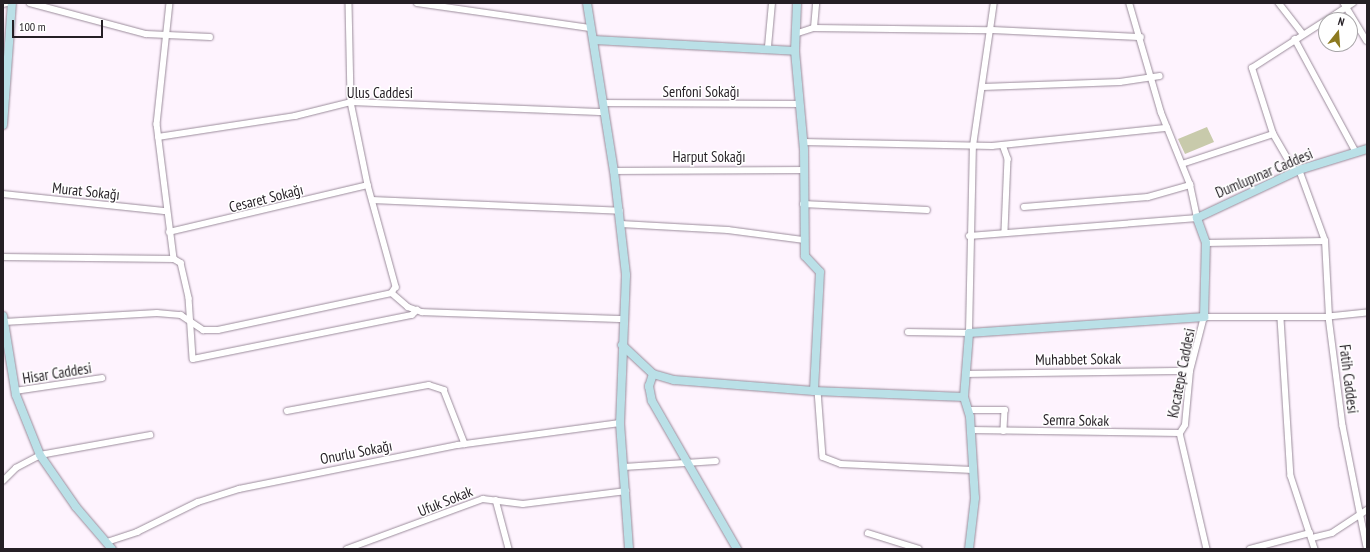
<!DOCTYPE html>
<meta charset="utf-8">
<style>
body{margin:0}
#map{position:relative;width:1370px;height:552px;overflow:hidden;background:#fef3fe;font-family:"PT Sans Narrow",sans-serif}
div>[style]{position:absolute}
.green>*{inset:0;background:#c8caab}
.roads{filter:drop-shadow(0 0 1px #9b8c9b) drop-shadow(0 0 1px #9b8c9b)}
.street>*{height:5.5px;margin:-2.75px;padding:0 2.75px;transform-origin:2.75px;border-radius:2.75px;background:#fff}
.secondary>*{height:8px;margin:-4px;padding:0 4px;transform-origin:4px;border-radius:4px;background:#bae0e7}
span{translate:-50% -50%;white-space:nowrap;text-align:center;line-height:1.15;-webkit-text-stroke:3px #fff;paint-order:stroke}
.street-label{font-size:15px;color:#251f25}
.frame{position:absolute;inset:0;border:4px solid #251f25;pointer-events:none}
.north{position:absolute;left:1318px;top:12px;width:40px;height:40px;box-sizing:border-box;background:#fff;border:1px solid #a8a5a8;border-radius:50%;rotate:17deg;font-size:11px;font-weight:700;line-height:16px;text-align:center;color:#251f25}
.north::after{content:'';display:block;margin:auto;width:14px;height:18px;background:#8d7a20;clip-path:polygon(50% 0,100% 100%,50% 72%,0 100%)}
.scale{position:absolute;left:12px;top:20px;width:91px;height:18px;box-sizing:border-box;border:2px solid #251f25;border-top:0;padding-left:5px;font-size:12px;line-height:14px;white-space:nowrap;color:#251f25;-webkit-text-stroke:3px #fff;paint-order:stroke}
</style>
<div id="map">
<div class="green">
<div style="clip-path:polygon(1207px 127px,1214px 142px,1185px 154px,1178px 139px)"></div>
</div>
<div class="roads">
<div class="street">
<div style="left:30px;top:3px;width:120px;rotate:15deg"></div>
<div style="left:146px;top:34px;width:64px;rotate:2.7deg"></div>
<div style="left:170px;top:3px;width:122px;rotate:96.1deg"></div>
<div style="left:157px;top:124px;width:136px;rotate:82.8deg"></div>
<div style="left:349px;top:3px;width:99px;rotate:88.8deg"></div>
<div style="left:351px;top:102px;width:85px;rotate:78.4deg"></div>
<div style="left:368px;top:185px;width:106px;rotate:74.6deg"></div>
<div style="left:396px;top:287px;width:7px;rotate:124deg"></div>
<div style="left:417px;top:3px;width:176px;rotate:8.2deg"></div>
<div style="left:1279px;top:3px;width:39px;rotate:52deg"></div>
<div style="left:1344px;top:3px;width:44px;rotate:58.8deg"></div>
<div style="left:3px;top:4px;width:4px;rotate:-14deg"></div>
<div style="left:814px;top:28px;width:25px;rotate:-85deg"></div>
<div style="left:795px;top:34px;width:20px;rotate:-18deg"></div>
<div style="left:814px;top:28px;width:176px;rotate:0.7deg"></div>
<div style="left:990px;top:30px;width:27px;rotate:-82deg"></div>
<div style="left:1295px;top:39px;width:128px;rotate:61.6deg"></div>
<div style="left:768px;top:47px;width:44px;rotate:-84.8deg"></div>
<div style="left:983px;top:87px;width:137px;rotate:-2.1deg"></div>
<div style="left:1120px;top:82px;width:40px;rotate:-8.5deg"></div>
<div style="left:603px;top:103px;width:196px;rotate:0.3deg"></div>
<div style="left:158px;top:137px;width:139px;rotate:-8.7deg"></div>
<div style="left:295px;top:116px;width:58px;rotate:-14deg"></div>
<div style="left:351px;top:102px;width:254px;rotate:2.3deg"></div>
<div style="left:803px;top:142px;width:189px;rotate:1.2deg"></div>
<div style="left:992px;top:146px;width:176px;rotate:-5.9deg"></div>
<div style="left:1003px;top:145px;width:15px;rotate:70deg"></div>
<div style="left:1008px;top:159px;width:72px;rotate:92.4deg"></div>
<div style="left:1182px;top:164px;width:96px;rotate:-18.2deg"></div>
<div style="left:614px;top:171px;width:190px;rotate:-0.3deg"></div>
<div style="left:1295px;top:172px;width:44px;rotate:-120.1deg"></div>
<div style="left:1273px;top:134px;width:69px;rotate:-107.7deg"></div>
<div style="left:1252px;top:68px;width:120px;rotate:-32.8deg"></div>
<div style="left:3px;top:194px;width:164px;rotate:6deg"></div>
<div style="left:372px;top:200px;width:248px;rotate:2.5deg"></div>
<div style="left:803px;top:204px;width:124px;rotate:2.8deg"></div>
<div style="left:1024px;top:207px;width:124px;rotate:-4.6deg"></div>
<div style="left:1148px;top:197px;width:44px;rotate:-15.9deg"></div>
<div style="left:621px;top:224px;width:107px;rotate:3.2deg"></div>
<div style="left:728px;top:230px;width:77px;rotate:7.5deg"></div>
<div style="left:169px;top:232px;width:204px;rotate:-13.3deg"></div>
<div style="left:969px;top:236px;width:229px;rotate:-4.5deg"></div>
<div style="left:1197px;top:218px;width:34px;rotate:-102deg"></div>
<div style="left:1190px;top:185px;width:78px;rotate:-111.9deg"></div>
<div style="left:1161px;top:113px;width:115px;rotate:-106.2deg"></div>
<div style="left:1206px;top:243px;width:119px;rotate:-1deg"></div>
<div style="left:3px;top:257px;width:171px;rotate:0.7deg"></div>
<div style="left:174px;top:259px;width:8px;rotate:30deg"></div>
<div style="left:181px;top:263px;width:36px;rotate:77deg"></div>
<div style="left:189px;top:298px;width:61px;rotate:86.2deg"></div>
<div style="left:193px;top:359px;width:223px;rotate:-11.4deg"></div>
<div style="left:412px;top:315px;width:7px;rotate:-45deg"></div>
<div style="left:1367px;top:313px;width:38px;rotate:174deg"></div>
<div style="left:1329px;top:317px;width:110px;rotate:82.7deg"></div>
<div style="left:1343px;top:426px;width:123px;rotate:78.8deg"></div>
<div style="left:1281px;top:319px;width:157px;rotate:86.4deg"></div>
<div style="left:1291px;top:476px;width:77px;rotate:71.8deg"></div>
<div style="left:4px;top:322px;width:153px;rotate:-3.4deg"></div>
<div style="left:157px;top:313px;width:24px;rotate:5deg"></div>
<div style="left:181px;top:315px;width:27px;rotate:34deg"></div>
<div style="left:203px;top:330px;width:15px"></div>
<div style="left:218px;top:330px;width:178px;rotate:-12deg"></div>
<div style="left:392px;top:293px;width:21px;rotate:41deg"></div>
<div style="left:408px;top:307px;width:15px;rotate:20deg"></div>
<div style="left:422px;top:312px;width:201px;rotate:2deg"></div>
<div style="left:908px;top:332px;width:61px;rotate:0.9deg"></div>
<div style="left:969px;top:333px;width:187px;rotate:-88.8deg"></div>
<div style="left:973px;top:146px;width:117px;rotate:-81.7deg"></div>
<div style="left:990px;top:30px;width:151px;rotate:2.7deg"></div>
<div style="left:966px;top:374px;width:224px;rotate:-0.8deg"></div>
<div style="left:15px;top:391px;width:88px;rotate:-8.5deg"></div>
<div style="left:818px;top:391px;width:66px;rotate:85.7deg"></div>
<div style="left:823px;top:457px;width:19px;rotate:21deg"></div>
<div style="left:841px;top:464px;width:132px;rotate:2.6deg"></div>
<div style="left:968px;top:410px;width:37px"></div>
<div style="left:1005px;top:410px;width:21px;rotate:93deg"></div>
<div style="left:287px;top:411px;width:144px;rotate:-10.4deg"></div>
<div style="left:429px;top:385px;width:16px;rotate:18deg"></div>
<div style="left:444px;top:390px;width:58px;rotate:68.7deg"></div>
<div style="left:971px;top:430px;width:209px;rotate:0.8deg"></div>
<div style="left:1180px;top:433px;width:9px;rotate:-58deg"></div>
<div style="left:1185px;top:425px;width:54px;rotate:-84.7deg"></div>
<div style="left:1190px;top:371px;width:56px;rotate:-75.5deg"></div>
<div style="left:1204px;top:317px;width:125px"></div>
<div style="left:1329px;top:317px;width:76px;rotate:-93deg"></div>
<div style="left:1325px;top:241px;width:76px;rotate:-110.1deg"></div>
<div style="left:1180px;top:433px;width:119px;rotate:76.9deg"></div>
<div style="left:624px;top:467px;width:92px;rotate:-3.7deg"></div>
<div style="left:3px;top:481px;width:18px;rotate:-45deg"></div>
<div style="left:16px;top:468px;width:27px;rotate:-28deg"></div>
<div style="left:40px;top:455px;width:112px;rotate:-10.3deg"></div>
<div style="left:496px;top:500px;width:51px;rotate:75.1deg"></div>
<div style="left:868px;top:533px;width:53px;rotate:17.4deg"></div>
<div style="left:1312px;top:538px;width:21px;rotate:-14deg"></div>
<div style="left:1332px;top:533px;width:42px;rotate:-33.3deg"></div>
<div style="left:107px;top:542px;width:32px;rotate:-18deg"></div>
<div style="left:137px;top:532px;width:68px;rotate:-26.2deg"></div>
<div style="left:198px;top:502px;width:43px;rotate:-17.6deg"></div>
<div style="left:239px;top:489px;width:223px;rotate:-11.4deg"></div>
<div style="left:458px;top:445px;width:163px;rotate:-7.7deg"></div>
<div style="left:347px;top:549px;width:145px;rotate:-20.2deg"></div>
<div style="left:483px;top:499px;width:40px;rotate:7.1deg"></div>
<div style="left:523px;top:504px;width:104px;rotate:-7.2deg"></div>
<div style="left:1250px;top:549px;width:62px;rotate:-14.9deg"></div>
</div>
<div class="secondary">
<div style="left:587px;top:3px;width:170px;rotate:80.9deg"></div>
<div style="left:614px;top:171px;width:105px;rotate:83.4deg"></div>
<div style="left:626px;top:275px;width:148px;rotate:92.3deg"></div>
<div style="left:620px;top:423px;width:126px;rotate:85.9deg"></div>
<div style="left:594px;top:40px;width:201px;rotate:3.1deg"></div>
<div style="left:795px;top:51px;width:48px;rotate:-87.6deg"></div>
<div style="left:795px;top:51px;width:98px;rotate:84.8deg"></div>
<div style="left:804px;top:149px;width:107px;rotate:89.5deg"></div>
<div style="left:805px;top:256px;width:22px;rotate:47deg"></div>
<div style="left:820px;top:272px;width:119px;rotate:92.9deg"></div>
<div style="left:3px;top:125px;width:122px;rotate:-85.8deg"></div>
<div style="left:3px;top:316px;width:80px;rotate:80.7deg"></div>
<div style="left:16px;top:395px;width:65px;rotate:68.2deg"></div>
<div style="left:40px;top:455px;width:63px;rotate:55.3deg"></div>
<div style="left:76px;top:507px;width:55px;rotate:49.4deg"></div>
<div style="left:622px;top:345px;width:42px;rotate:43.1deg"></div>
<div style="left:653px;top:374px;width:22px;rotate:16deg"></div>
<div style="left:674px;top:380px;width:140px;rotate:4.5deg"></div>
<div style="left:814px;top:391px;width:150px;rotate:2.3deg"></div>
<div style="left:964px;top:397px;width:64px;rotate:-85.5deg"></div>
<div style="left:969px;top:333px;width:236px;rotate:-3.9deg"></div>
<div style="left:1204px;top:317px;width:74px;rotate:-88.5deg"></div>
<div style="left:1206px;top:243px;width:27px;rotate:-110deg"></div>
<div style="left:1197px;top:218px;width:113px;rotate:-25.2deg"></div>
<div style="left:1299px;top:170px;width:71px;rotate:-17.2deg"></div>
<div style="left:653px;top:374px;width:13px;rotate:108deg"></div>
<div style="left:649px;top:386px;width:15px;rotate:79deg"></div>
<div style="left:652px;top:401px;width:171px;rotate:60.1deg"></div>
<div style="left:964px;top:397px;width:21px;rotate:73deg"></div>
<div style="left:970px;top:417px;width:81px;rotate:86.5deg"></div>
<div style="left:975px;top:498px;width:51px;rotate:96.7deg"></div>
</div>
</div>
<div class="street-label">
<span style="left:701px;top:92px">Senfoni Sokağı</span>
<span style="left:380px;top:93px">Ulus Caddesi</span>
<span style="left:709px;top:157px">Harput Sokağı</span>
<span style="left:1264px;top:173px;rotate:-23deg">Dumlupınar Caddesi</span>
<span style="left:86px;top:191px;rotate:6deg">Murat Sokağı</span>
<span style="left:266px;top:198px;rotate:-14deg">Cesaret Sokağı</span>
<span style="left:1078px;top:359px;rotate:-1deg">Muhabbet Sokak</span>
<span style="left:57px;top:373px;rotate:-9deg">Hisar Caddesi</span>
<span style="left:1181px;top:373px;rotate:-79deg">Kocatepe Caddesi</span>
<span style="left:1349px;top:379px;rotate:83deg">Fatih Caddesi</span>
<span style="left:1076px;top:420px;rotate:1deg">Semra Sokak</span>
<span style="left:356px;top:452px;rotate:-11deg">Onurlu Sokağı</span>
<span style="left:445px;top:501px;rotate:-22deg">Ufuk Sokak</span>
</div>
<div class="frame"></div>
<div class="north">N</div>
<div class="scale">100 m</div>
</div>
